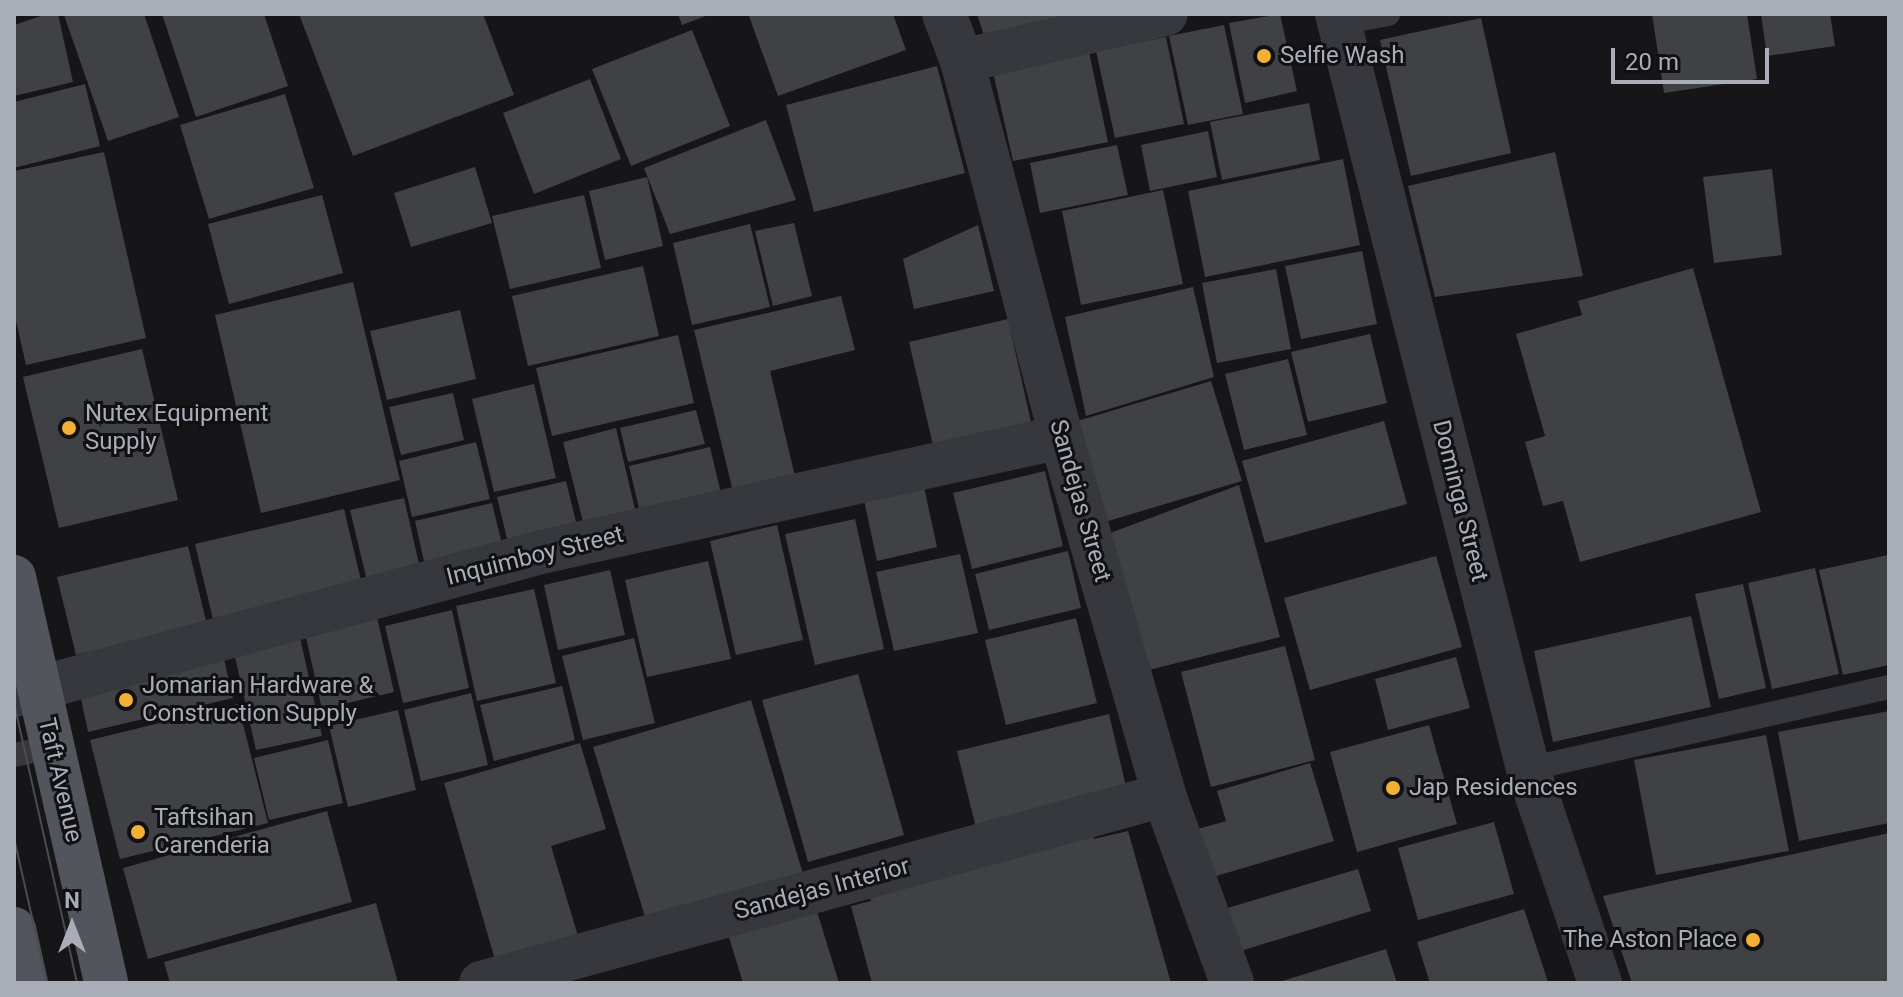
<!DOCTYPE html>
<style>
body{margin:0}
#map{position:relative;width:1903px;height:997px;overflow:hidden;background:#161618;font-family:Roboto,sans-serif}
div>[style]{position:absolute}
.building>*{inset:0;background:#404145}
.lane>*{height:24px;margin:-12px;padding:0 12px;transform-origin:12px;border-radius:12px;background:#37383d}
.street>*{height:44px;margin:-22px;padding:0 22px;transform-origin:22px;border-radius:22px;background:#37383d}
.primary>*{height:44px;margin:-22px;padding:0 22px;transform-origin:22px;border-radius:22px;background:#53555c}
.tram>*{height:2px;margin:-1px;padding:0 1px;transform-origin:1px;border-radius:1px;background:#4a4c52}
.dots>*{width:22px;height:22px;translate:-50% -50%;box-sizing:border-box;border:4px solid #111113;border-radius:50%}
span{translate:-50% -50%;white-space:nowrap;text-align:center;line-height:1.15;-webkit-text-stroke:6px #111113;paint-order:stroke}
.poi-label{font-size:24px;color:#a8adb8}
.left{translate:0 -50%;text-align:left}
.right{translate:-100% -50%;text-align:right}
.street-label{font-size:24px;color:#a8adb8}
.frame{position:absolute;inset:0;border:16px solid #a8adb8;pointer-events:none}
.north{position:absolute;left:32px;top:885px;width:80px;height:80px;-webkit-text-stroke:6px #111113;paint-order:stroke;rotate:0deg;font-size:22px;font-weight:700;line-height:32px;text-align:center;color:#a8adb8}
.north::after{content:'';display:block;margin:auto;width:28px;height:36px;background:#a8adb8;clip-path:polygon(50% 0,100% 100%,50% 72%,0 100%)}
.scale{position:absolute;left:1611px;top:48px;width:158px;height:36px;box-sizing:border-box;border:4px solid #a8adb8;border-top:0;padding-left:10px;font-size:24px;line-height:28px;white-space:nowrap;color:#a8adb8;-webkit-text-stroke:6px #111113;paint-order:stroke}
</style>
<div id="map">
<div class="building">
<div style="clip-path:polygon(47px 14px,58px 14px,73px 82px,14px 96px,14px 25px)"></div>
<div style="clip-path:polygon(144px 14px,179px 117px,108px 141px,64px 15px)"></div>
<div style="clip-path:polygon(162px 14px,264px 14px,288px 86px,196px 117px)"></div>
<div style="clip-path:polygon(299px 14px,483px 14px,514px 95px,353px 156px)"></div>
<div style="clip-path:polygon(678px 14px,711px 14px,682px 25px)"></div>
<div style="clip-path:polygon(893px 14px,906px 50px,778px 96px,749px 16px)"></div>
<div style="clip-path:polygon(977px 14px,1072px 14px,987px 45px)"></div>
<div style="clip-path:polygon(1280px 14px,1297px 91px,1245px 103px,1229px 23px)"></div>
<div style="clip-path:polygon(1652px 14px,1747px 14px,1757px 79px,1664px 93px)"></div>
<div style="clip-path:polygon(1761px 14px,1830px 14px,1835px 46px,1767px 56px)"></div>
<div style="clip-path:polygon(1481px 18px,1511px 153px,1411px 176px,1380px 40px)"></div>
<div style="clip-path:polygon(1224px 25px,1243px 114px,1188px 125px,1169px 36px)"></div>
<div style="clip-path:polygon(692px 30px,730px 126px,631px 166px,592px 69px)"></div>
<div style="clip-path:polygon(1166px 37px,1184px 124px,1115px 138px,1096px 51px)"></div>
<div style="clip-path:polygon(1089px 52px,1108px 142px,1013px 161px,993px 72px)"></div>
<div style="clip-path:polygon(937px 66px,965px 173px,814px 212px,786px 105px)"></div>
<div style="clip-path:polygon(590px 79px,621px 159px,534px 194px,503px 113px)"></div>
<div style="clip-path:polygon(85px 84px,100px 146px,14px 168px,14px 102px)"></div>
<div style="clip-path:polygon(285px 94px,314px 188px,209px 219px,180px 125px)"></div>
<div style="clip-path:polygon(1309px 103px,1320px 160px,1222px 180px,1210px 122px)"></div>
<div style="clip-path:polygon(766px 120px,796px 200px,670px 234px,644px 168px)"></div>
<div style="clip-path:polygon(1208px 131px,1217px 177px,1150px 191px,1141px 145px)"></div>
<div style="clip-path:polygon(1117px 145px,1128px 195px,1040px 213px,1030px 163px)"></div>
<div style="clip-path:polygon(104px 152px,146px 338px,26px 365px,14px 312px,14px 171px)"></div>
<div style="clip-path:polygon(1555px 152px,1583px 276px,1435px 297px,1408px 186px)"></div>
<div style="clip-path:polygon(1343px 159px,1360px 245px,1205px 277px,1188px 191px)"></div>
<div style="clip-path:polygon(475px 167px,492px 223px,411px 247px,394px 193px)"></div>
<div style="clip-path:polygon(1772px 169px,1782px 255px,1714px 263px,1703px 177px)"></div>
<div style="clip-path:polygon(647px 177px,663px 246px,605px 260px,589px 191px)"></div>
<div style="clip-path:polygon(1163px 190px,1183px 284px,1081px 305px,1062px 211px)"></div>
<div style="clip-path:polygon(322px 195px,343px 273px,229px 304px,208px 224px)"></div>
<div style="clip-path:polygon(584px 195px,601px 268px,510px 289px,492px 216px)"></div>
<div style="clip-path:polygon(794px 223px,812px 296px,773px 306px,755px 231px)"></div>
<div style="clip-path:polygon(750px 224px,770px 307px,692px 325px,673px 243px)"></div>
<div style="clip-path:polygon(978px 225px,994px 291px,914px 309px,903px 259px)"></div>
<div style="clip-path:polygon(1362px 251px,1377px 324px,1301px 339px,1285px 266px)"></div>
<div style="clip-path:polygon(643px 266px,659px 336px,528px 366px,512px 296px)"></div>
<div style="clip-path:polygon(1693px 268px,1761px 512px,1580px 562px,1563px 501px,1543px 506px,1525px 442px,1545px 436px,1516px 334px,1582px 315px,1578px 301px)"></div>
<div style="clip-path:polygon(1276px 269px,1291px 349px,1217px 363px,1202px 283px)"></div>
<div style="clip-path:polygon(353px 282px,400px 480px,261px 513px,215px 315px)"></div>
<div style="clip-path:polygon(1193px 287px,1214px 377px,1086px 416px,1065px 317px)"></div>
<div style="clip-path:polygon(841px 296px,855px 350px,770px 371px,798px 489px,736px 504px,694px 330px)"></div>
<div style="clip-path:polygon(460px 310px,476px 379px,387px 400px,370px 331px)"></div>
<div style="clip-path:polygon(1008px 319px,1033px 431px,935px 454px,909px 342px)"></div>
<div style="clip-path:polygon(1370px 334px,1387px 403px,1308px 422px,1291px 352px)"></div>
<div style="clip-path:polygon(678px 335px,694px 403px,552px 436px,536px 368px)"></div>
<div style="clip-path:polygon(142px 349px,178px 500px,59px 528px,23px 377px)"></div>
<div style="clip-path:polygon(1288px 359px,1307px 435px,1244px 450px,1225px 374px)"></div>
<div style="clip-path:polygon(1211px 381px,1242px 481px,1105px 522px,1074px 422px)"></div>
<div style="clip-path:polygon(534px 384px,556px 478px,494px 492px,472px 399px)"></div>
<div style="clip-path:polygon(453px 393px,464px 440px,401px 455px,389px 407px)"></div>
<div style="clip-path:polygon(696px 410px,705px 444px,628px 462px,620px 428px)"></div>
<div style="clip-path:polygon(1384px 421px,1407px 504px,1265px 543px,1242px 461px)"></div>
<div style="clip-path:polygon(616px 428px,637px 518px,585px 530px,563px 442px)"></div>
<div style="clip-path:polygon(476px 442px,490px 499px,412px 517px,399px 461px)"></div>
<div style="clip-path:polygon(710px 447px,724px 506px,643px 525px,629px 466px)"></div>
<div style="clip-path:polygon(1045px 471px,1063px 546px,972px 569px,953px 493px)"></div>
<div style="clip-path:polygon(566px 481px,579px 534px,510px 551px,497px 497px)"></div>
<div style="clip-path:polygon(1239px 485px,1280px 637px,1145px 671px,1110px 533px)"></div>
<div style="clip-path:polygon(924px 487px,937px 547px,877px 561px,864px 500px)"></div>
<div style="clip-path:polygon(404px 498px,422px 577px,369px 589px,350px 510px)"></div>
<div style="clip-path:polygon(492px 503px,505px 556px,427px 575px,415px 521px)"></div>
<div style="clip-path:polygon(344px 509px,364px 593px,215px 628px,195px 544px)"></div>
<div style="clip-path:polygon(855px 519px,884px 649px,815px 665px,785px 534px)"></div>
<div style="clip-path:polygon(777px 525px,803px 640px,736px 655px,710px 541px)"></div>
<div style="clip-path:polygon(188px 546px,207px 625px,76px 655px,57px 577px)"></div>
<div style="clip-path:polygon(1068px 551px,1081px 608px,989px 630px,975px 574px)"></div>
<div style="clip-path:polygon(960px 554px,978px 633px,894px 651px,876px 572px)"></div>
<div style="clip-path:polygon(1888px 555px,1889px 665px,1843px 675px,1819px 570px)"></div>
<div style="clip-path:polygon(1436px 556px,1462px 647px,1310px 690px,1284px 598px)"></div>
<div style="clip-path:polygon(708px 561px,731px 659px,647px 677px,625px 580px)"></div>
<div style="clip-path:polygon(1815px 568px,1839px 674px,1772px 689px,1748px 583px)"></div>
<div style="clip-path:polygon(610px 570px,625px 635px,558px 650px,544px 585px)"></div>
<div style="clip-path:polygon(1743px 584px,1766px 688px,1719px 699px,1695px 594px)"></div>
<div style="clip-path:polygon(534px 589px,556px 683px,477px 701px,456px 606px)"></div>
<div style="clip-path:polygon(452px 610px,469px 688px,403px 703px,385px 626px)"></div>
<div style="clip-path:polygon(1691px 616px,1711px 707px,1553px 742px,1534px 651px)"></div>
<div style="clip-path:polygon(377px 617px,394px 692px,322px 709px,305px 633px)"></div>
<div style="clip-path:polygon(1076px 618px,1097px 703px,1006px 725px,985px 640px)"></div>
<div style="clip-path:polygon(299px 633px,322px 736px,256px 750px,233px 648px)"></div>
<div style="clip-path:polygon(634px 638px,655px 723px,583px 740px,562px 656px)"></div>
<div style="clip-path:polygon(1285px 646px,1315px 760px,1211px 787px,1181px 672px)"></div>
<div style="clip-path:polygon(223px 655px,233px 698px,88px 732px,79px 689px)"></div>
<div style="clip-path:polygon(1456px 657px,1470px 708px,1388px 730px,1375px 679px)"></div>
<div style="clip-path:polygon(858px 674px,904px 835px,808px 862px,762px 700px)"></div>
<div style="clip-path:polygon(562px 686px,575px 740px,494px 761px,480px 705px)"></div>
<div style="clip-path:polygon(471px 693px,488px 765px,421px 781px,404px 710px)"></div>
<div style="clip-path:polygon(751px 700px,803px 874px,646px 920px,593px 747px)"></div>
<div style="clip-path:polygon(238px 704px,268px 823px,120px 859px,90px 740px)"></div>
<div style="clip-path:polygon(398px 710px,416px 790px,348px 807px,329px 726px)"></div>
<div style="clip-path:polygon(1889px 711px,1889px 823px,1799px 841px,1778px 732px)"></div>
<div style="clip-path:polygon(1109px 714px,1128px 795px,977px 832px,957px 751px)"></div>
<div style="clip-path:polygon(1429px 725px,1457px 824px,1357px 852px,1330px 752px)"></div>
<div style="clip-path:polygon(1766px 735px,1789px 851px,1656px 875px,1634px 760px)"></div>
<div style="clip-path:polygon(328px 740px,343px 803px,269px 820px,254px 758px)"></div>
<div style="clip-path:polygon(580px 743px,606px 829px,551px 846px,578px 936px,495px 960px,444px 783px)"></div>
<div style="clip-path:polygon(1310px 763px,1334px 841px,1213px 877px,1198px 829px,1226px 821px,1217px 791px)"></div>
<div style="clip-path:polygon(327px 811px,352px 902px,148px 959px,123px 868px)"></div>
<div style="clip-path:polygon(1089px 821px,1094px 839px,1128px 831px,1171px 983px,872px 983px,851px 906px,871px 901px,866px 883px)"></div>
<div style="clip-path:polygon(1494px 822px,1514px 894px,1418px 920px,1398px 848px)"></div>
<div style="clip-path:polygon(1889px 833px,1889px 983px,1632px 983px,1603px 896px)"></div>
<div style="clip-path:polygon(1358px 869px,1371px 911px,1237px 952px,1224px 909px)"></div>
<div style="clip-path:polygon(812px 895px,839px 983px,743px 983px,724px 921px)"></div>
<div style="clip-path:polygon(376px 903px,398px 983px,170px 983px,164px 962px)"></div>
<div style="clip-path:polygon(1524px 909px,1548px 982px,1430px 983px,1417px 942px)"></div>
<div style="clip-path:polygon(1386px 949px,1397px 983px,1279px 983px,1279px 982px)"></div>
</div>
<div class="lane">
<div style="left:1341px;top:23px;width:48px;rotate:-10.8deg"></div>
<div style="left:14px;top:755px;width:39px;rotate:-12deg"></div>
<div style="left:1528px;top:769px;width:370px;rotate:-12.8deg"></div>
</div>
<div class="street">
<div style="left:944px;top:14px;width:50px;rotate:69deg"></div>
<div style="left:962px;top:61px;width:389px;rotate:75.2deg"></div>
<div style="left:1061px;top:437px;width:373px;rotate:73.9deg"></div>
<div style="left:1164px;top:795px;width:200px;rotate:70.1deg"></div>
<div style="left:1337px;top:14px;width:779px;rotate:75.8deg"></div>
<div style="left:1528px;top:769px;width:226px;rotate:71.4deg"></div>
<div style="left:962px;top:61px;width:209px;rotate:-13deg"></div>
<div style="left:14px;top:695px;width:546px;rotate:-15.18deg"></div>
<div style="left:541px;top:552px;width:533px;rotate:-12.47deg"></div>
<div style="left:481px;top:983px;width:708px;rotate:-15.39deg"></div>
</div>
<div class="primary">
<div style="left:14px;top:577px;width:416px;rotate:77.2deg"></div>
<div style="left:14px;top:929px;width:55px;rotate:77.5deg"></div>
</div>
<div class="tram">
<div style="left:14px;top:703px;width:287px;rotate:77.3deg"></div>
<div style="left:14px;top:838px;width:149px;rotate:77.2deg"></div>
</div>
<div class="dots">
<div style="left:1264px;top:56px;background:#f2b134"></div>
<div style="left:69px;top:428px;background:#f2b134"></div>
<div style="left:126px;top:700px;background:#f2b134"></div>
<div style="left:1393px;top:788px;background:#f2b134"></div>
<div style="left:138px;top:832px;background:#f2b134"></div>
<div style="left:1753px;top:940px;background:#f2b134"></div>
</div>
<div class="poi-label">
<span class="left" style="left:1280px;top:56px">Selfie Wash</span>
<span class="left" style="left:85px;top:428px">Nutex Equipment<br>Supply</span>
<span class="left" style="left:142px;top:700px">Jomarian Hardware &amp;<br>Construction Supply</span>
<span class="left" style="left:1409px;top:788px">Jap Residences</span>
<span class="left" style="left:154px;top:832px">Taftsihan<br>Carenderia</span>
<span class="right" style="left:1737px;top:940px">The Aston Place</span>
</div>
<div class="street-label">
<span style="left:1080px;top:501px;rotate:74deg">Sandejas Street</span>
<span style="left:1460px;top:501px;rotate:76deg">Dominga Street</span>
<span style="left:535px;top:556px;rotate:-14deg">Inquimboy Street</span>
<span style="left:60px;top:780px;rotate:77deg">Taft Avenue</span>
<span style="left:822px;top:889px;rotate:-15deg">Sandejas Interior</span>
</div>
<div class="frame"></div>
<div class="north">N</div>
<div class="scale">20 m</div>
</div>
